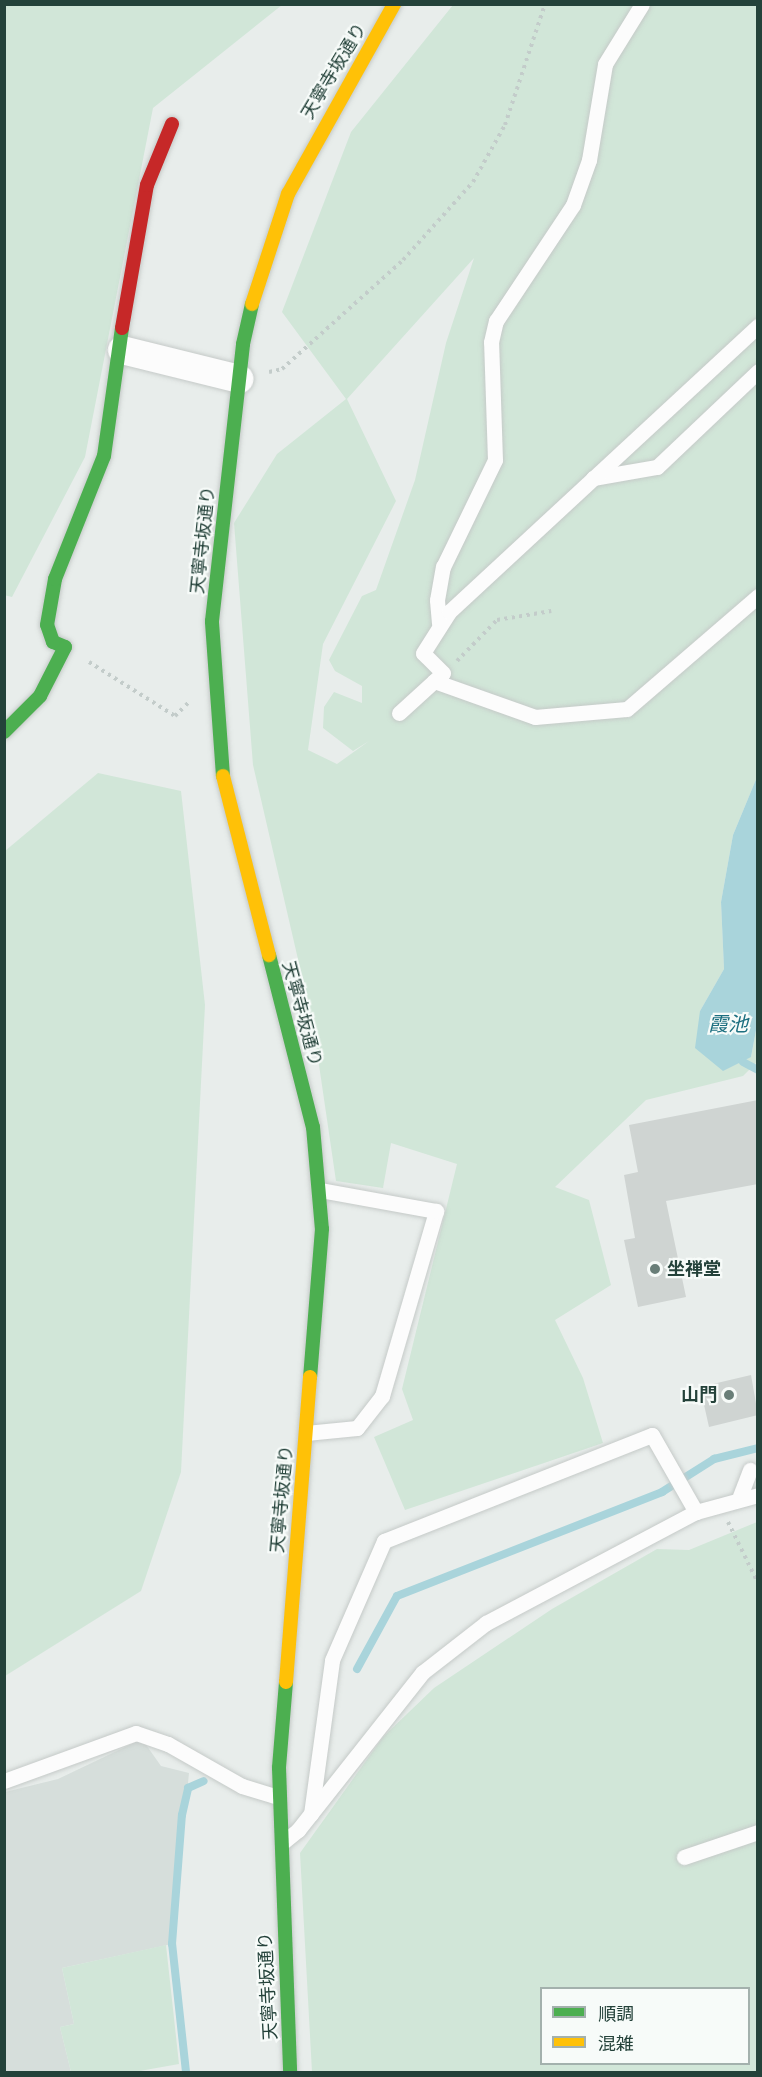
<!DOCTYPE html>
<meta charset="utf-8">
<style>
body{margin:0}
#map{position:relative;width:762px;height:2077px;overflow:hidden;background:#e8edeb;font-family:"Work Sans","Noto Sans JP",sans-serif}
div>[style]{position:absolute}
.built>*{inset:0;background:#d6dedb}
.green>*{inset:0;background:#d1e6d8}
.water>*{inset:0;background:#a9d4db}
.stream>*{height:8px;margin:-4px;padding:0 4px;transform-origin:4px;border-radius:4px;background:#a9d4db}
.building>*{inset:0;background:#cfd4d2}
.path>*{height:4px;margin-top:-2px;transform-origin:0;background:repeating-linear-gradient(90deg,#c3ccca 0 3px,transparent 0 7.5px)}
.roads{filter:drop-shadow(0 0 2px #c5cac8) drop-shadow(0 0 2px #c5cac8)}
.lane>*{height:15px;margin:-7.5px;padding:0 7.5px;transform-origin:7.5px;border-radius:7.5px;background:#fcfcfc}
.street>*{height:28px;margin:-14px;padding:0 14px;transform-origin:14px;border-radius:14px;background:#fcfcfc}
.fast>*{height:14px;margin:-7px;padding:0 7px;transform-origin:7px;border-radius:7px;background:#4caf50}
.slow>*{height:14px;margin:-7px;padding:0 7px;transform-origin:7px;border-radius:7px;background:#ffc107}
.jam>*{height:14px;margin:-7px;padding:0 7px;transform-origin:7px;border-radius:7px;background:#c62828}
.dots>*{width:16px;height:16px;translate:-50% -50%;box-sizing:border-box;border:3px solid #f7fbf9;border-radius:50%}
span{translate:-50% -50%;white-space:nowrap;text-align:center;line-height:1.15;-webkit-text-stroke:4.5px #f7fbf9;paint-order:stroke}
.street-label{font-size:18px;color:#24423a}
.poi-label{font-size:18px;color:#24423a;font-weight:700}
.left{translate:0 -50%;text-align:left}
.right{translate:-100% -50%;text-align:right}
.water-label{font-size:20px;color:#1c6f80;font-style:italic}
.frame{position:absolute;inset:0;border:6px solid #24423a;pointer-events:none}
.legend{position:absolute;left:540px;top:1987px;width:210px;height:78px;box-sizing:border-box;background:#f7fbf9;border:2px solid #a3b1ad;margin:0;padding:8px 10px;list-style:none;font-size:18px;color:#24423a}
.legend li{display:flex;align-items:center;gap:12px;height:30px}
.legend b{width:30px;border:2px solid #a3b1ad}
</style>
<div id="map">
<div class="built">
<div style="clip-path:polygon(142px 1739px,161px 1766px,189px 1773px,172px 1944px,62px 1968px,74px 2024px,60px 2027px,71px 2072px,5px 2072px,5px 1792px,58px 1779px)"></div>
</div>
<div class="green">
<div style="clip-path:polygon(4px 5px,282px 5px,153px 108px,85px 457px,12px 597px,4px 595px)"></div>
<div style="clip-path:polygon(evenodd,453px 5px,757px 5px,757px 777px,733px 835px,721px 902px,724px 969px,700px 1011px,751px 1057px,757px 1025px,757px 1062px,743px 1076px,646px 1100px,555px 1187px,589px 1200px,611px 1285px,555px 1320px,583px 1378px,603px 1443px,405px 1510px,374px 1437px,413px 1420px,402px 1389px,457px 1164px,391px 1143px,383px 1188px,336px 1181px,313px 1024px,253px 765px,234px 523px,277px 454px,346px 399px,282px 312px,351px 132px,453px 5px,474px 258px,446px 343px,415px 480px,376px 590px,362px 596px,329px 660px,335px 671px,362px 686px,362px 703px,334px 692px,324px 707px,323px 728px,353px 751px,369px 741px,337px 764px,308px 750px,323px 644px,396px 501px,347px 399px,474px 258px)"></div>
<div style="clip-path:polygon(98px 773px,181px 791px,205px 1005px,181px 1472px,141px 1591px,5px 1676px,5px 851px)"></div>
<div style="clip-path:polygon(evenodd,757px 1522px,757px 2072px,312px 2072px,300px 1853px,383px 1737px,434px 1688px,552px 1609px,657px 1549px,689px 1550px,757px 1522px,542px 1988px,748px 1988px,748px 2064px,542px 2064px,542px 1988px)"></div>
<div style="clip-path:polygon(166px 1945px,179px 2064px,134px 2072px,71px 2072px,60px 2027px,74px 2024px,62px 1968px)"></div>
</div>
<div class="water">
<div style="clip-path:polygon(757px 777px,757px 1025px,751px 1057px,723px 1071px,695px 1048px,700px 1011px,724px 969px,721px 902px,733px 835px)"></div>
</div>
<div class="stream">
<div style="left:743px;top:1062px;width:17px;rotate:28deg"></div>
<div style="left:357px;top:1669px;width:83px;rotate:-61.3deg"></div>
<div style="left:397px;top:1596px;width:285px;rotate:-21.4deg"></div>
<div style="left:662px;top:1492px;width:62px;rotate:-32.4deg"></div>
<div style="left:714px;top:1459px;width:45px;rotate:-14deg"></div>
<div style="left:186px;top:2072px;width:129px;rotate:-96.2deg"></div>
<div style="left:172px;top:1944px;width:129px;rotate:-85.6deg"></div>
<div style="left:182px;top:1815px;width:28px;rotate:-77deg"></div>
<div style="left:188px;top:1788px;width:17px;rotate:-24deg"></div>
</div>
<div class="building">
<div style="clip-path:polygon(758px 1100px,758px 1184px,666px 1201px,686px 1297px,638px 1307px,624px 1240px,635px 1238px,624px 1175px,638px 1172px,629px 1125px)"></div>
<div style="clip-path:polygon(751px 1375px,758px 1415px,709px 1427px,700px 1387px)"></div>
</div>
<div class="path">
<div style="left:269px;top:372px;width:13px;rotate:-13deg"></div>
<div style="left:282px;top:369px;width:163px;rotate:-42deg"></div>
<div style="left:403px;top:260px;width:105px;rotate:-48.1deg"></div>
<div style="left:473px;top:182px;width:65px;rotate:-60.7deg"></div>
<div style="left:505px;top:125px;width:127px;rotate:-71.7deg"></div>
<div style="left:457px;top:661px;width:57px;rotate:-45.7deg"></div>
<div style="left:497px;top:620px;width:55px;rotate:-9.5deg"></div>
<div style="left:89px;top:662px;width:102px;rotate:32.1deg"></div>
<div style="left:175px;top:716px;width:20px;rotate:-45deg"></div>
<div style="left:728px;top:1522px;width:68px;rotate:63.8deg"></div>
</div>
<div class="roads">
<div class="lane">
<div style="left:593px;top:478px;width:65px;rotate:-9.8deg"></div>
<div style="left:657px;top:467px;width:139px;rotate:-43.5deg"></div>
<div style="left:439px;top:623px;width:23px;rotate:-95deg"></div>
<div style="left:437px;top:600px;width:34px;rotate:-80deg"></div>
<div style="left:443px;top:567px;width:119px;rotate:-64.1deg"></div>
<div style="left:495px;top:460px;width:118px;rotate:-91.9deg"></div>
<div style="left:491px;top:342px;width:22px;rotate:-77deg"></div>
<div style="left:496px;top:321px;width:139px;rotate:-56.4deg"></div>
<div style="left:573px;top:205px;width:48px;rotate:-70.4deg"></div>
<div style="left:589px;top:160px;width:97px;rotate:-80.5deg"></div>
<div style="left:605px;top:64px;width:70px;rotate:-58.3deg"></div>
<div style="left:434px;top:681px;width:107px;rotate:19.6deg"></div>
<div style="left:535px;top:717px;width:92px;rotate:-5deg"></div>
<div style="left:627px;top:709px;width:173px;rotate:-40.8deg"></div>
<div style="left:399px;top:713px;width:59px;rotate:-42.3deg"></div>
<div style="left:443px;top:673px;width:28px;rotate:-135deg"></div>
<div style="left:423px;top:653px;width:49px;rotate:-57.6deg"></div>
<div style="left:449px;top:612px;width:421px;rotate:-42.8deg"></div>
<div style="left:306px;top:1433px;width:51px;rotate:-5.6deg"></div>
<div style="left:357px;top:1428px;width:41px;rotate:-52deg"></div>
<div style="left:382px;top:1396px;width:193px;rotate:-73.7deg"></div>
<div style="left:436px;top:1211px;width:118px;rotate:-169.7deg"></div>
<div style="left:740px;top:1496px;width:28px;rotate:-69deg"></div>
<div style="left:4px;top:1781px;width:140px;rotate:-20deg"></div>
<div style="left:136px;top:1733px;width:34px;rotate:19deg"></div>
<div style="left:168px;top:1744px;width:85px;rotate:29.6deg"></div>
<div style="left:242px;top:1786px;width:38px;rotate:17deg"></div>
<div style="left:311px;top:1814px;width:155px;rotate:-82.2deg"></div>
<div style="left:332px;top:1660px;width:130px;rotate:-66.4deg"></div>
<div style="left:384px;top:1541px;width:288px;rotate:-21.6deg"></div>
<div style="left:652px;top:1435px;width:89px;rotate:60.3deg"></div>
<div style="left:282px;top:1843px;width:21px;rotate:-39deg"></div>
<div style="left:298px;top:1830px;width:201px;rotate:-51.7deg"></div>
<div style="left:423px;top:1672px;width:80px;rotate:-37.9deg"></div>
<div style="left:486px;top:1623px;width:238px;rotate:-27.9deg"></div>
<div style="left:696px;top:1512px;width:64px;rotate:-15.3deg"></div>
<div style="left:684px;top:1857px;width:78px;rotate:-18.7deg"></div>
</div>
<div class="street">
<div style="left:122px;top:350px;width:121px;rotate:13.9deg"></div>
</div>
<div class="fast">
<div style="left:4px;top:732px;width:51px;rotate:-45deg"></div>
<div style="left:40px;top:696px;width:55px;rotate:-63deg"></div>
<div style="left:65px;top:647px;width:13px;rotate:-157deg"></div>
<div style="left:53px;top:642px;width:18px;rotate:-109deg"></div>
<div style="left:47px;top:625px;width:47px;rotate:-80.1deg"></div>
<div style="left:55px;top:579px;width:132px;rotate:-68.3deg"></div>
<div style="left:104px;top:456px;width:129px;rotate:-82deg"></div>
<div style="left:223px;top:776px;width:155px;rotate:-94.1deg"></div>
<div style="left:212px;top:621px;width:279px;rotate:-83.6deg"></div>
<div style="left:243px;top:344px;width:41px;rotate:-77.3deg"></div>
<div style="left:269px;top:955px;width:178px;rotate:75.7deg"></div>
<div style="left:313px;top:1127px;width:102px;rotate:85deg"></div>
<div style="left:322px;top:1229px;width:148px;rotate:94.6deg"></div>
<div style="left:286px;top:1682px;width:86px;rotate:94.7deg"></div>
<div style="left:279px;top:1768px;width:304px;rotate:87.9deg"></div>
</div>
<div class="slow">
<div style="left:252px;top:304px;width:116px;rotate:-71.9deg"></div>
<div style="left:288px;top:194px;width:218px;rotate:-60.8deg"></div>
<div style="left:223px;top:776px;width:185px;rotate:75.6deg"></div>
<div style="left:286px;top:1682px;width:306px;rotate:-85.5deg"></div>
</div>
<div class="jam">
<div style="left:122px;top:328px;width:145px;rotate:-80.1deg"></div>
<div style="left:147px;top:185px;width:66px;rotate:-67.7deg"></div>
</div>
</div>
<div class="dots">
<div style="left:655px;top:1269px;background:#697e78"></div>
<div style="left:729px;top:1395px;background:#697e78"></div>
</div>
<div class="street-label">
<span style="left:334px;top:71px;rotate:-59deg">天寧寺坂通り</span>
<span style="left:203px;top:540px;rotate:-84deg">天寧寺坂通り</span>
<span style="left:302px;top:1014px;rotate:75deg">天寧寺坂通り</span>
<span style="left:282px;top:1499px;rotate:-85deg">天寧寺坂通り</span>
<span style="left:268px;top:1986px;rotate:-93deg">天寧寺坂通り</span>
</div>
<div class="poi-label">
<span class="left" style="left:667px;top:1269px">坐禅堂</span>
<span class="right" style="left:717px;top:1395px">山門</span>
</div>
<div class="water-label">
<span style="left:728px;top:1024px">霞池</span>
</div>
<div class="frame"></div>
<ul class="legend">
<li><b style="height:8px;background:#4caf50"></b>順調</li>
<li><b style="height:8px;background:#ffc107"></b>混雑</li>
</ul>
</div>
